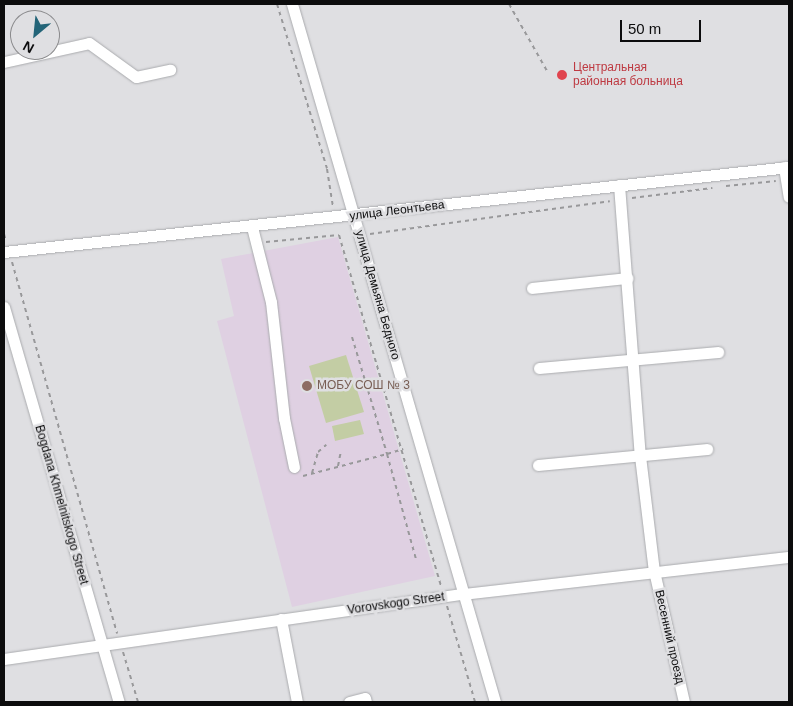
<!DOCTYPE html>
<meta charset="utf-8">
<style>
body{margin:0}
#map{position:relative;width:793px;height:706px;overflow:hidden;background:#dfdfe2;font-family:Helvetica,sans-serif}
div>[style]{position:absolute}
.education>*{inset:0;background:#dfd0e2}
.green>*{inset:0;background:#c3cda4}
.path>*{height:2px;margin-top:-1px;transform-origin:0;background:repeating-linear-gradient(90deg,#98989a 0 4px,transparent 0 8px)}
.roads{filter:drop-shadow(0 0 1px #aaabae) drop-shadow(0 0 1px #aaabae)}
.minor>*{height:11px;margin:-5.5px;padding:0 5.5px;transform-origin:5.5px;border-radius:5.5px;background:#fff}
.dots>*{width:14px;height:14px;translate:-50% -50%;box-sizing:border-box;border:2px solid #dfdfe2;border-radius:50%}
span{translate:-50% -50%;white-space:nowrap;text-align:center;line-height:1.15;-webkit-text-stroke:5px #dfdfe2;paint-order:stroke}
.health-label{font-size:12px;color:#be3a42}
.left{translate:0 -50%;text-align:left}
.street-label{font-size:12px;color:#0c0c0d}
.education-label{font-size:12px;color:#785e54}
.frame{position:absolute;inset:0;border:5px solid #0c0c0d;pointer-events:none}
.north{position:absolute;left:10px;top:10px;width:50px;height:50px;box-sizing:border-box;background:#dfdfe2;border:1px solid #8b8b8d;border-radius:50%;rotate:208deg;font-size:14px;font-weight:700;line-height:20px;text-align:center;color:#0c0c0d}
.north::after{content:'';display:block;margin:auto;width:18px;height:22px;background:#236478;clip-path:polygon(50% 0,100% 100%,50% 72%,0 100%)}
.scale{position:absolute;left:620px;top:20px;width:81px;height:22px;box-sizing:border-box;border:2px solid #0c0c0d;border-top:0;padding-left:6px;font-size:15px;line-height:18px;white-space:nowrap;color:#0c0c0d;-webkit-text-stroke:4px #dfdfe2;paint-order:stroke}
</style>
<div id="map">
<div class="education">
<div style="clip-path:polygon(338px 237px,435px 576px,292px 607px,217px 321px,234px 316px,221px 259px)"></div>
</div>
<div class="green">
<div style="clip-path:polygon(346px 355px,364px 412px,326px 423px,309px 366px)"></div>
<div style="clip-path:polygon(360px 420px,364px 434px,335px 441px,332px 426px)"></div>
</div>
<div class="path">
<div style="left:277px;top:4px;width:172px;rotate:73.1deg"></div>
<div style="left:327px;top:169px;width:37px;rotate:81deg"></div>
<div style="left:509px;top:4px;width:77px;rotate:60.4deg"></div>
<div style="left:726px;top:186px;width:50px;rotate:-5.7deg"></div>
<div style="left:632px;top:198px;width:81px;rotate:-7.1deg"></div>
<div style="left:4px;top:234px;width:7px;rotate:74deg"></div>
<div style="left:370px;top:234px;width:242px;rotate:-7.8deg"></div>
<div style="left:266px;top:242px;width:73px;rotate:-5.5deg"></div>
<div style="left:339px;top:235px;width:365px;rotate:73.8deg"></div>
<div style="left:12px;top:262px;width:386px;rotate:74.2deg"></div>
<div style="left:352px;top:337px;width:122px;rotate:73.3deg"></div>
<div style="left:387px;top:454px;width:17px;rotate:-17deg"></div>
<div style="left:338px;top:466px;width:15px;rotate:-79deg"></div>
<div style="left:312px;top:473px;width:22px;rotate:-74deg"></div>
<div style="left:318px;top:452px;width:11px;rotate:-41deg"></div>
<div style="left:303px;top:476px;width:87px;rotate:-14.7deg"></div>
<div style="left:387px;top:454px;width:109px;rotate:74.6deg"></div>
<div style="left:447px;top:606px;width:100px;rotate:73.7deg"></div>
<div style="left:123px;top:652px;width:52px;rotate:73.3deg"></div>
</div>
<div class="roads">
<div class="minor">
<div style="left:292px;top:4px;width:727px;rotate:73.78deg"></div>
<div style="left:4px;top:62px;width:87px;rotate:-12.6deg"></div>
<div style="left:89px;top:43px;width:58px;rotate:35.9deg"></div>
<div style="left:136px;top:77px;width:35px;rotate:-12deg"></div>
<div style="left:784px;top:167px;width:30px;rotate:81deg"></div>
<div style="left:619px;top:185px;width:272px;rotate:85.6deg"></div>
<div style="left:640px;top:456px;width:116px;rotate:83.1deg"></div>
<div style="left:654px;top:571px;width:134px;rotate:77.1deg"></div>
<div style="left:252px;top:227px;width:77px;rotate:75.8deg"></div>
<div style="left:271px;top:302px;width:117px;rotate:83.6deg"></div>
<div style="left:284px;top:418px;width:50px;rotate:78.5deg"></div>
<div style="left:4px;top:252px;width:790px;rotate:-6.18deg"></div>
<div style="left:532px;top:288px;width:96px;rotate:-6deg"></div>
<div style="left:4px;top:307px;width:411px;rotate:73.8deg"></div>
<div style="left:539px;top:368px;width:180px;rotate:-5.1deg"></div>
<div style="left:538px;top:465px;width:170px;rotate:-5.4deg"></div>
<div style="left:281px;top:619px;width:85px;rotate:79.1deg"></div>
<div style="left:4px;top:659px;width:464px;rotate:-8.1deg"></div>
<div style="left:463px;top:594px;width:328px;rotate:-6.5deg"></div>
<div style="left:349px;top:702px;width:16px;rotate:-14deg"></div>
<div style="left:365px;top:698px;width:4px;rotate:76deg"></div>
</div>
</div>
<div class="dots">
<div style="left:562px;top:75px;background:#e0444e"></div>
<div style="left:307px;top:386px;background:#8d6e63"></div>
</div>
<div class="health-label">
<span class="left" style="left:573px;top:75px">Центральная<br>районная больница</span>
</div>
<div class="street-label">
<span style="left:397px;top:211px;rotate:-7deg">улица Леонтьева</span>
<span style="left:377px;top:295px;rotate:74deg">улица Демьяна Бедного</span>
<span style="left:61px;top:505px;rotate:74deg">Bogdana Khmelnitskogo Street</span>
<span style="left:396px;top:604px;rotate:-8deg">Vorovskogo Street</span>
<span style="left:669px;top:637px;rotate:77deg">Весенний проезд</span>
</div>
<div class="education-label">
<span class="left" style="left:317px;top:386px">МОБУ СОШ № 3</span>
</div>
<div class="frame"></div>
<div class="north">N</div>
<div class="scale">50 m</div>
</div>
